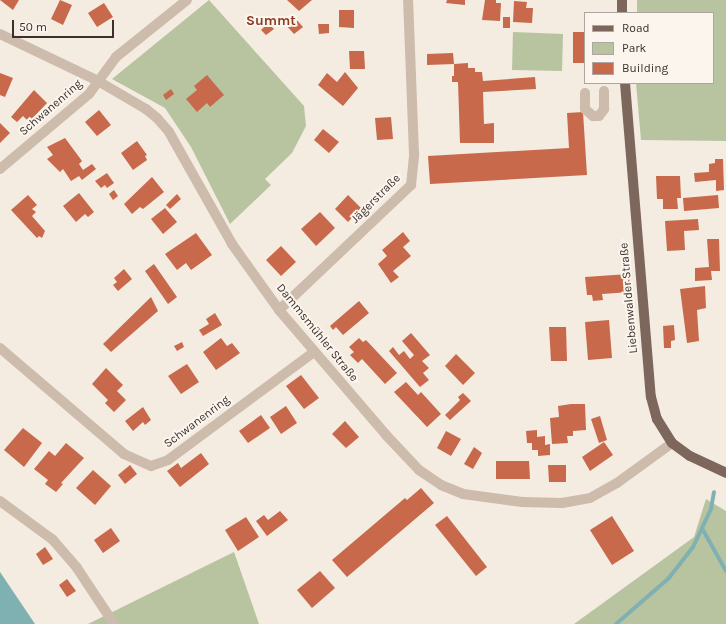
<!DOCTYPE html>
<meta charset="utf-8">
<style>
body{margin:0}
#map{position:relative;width:726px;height:624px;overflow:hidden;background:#f4ebe1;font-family:Karla,sans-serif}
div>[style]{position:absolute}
.green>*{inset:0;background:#b8c4a0}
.water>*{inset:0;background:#7fb0b2}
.stream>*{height:4px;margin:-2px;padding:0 2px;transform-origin:2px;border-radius:2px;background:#7fb0b2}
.building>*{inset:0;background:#c8694b}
.minor>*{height:10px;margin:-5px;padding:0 5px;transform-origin:5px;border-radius:5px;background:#cdbbac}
.major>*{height:10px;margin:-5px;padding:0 5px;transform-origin:5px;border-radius:5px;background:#7d675c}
span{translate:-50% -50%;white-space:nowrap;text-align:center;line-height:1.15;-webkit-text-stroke:4px #fbf5ee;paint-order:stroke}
.street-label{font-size:12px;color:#3b302b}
.quarter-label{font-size:14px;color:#8c3b22;font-weight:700}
.legend{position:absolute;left:584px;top:12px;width:130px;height:72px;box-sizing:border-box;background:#fbf5ee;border:1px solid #aea6a0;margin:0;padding:5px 7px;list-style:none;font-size:12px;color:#3b302b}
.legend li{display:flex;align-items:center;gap:8px;height:20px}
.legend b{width:20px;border:1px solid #aea6a0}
.scale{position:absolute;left:12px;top:20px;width:102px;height:18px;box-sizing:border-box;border:2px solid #3b302b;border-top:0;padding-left:5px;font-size:12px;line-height:14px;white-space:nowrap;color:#3b302b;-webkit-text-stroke:3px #fbf5ee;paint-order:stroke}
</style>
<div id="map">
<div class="green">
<div style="clip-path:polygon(209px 0,304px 106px,306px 126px,292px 153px,265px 179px,271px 185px,230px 224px,191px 147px,165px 108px,112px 79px)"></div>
<div style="clip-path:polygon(637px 0,726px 0,726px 141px,641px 140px,636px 83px,713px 83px,713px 13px,637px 13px)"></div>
<div style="clip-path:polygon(513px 32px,563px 34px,562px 71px,512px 70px)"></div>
<div style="clip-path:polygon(706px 499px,726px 511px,726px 624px,574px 624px,694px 537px)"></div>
<div style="clip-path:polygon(234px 552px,259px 624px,88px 624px)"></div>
</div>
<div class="water">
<div style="clip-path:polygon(0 572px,35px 624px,0 624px)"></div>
</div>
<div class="stream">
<div style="left:703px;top:530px;width:47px;rotate:60.7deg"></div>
<div style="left:616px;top:624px;width:69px;rotate:-40.9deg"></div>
<div style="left:668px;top:579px;width:41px;rotate:-52deg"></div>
<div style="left:693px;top:547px;width:42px;rotate:-64.7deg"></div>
<div style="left:711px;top:509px;width:17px;rotate:-80deg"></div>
</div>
<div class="building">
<div style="clip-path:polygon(0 0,19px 0,13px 10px)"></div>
<div style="clip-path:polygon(60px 0,72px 5px,63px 25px,51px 19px)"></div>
<div style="clip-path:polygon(287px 0,312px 0,299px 11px)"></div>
<div style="clip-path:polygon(447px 0,465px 0,465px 5px,446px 3px)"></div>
<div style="clip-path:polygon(485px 0,496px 0,496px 3px,501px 3px,500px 21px,482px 20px)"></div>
<div style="clip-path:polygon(514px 1px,527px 2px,526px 8px,533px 8px,532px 23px,513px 22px)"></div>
<div style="clip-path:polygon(104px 3px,113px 17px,97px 27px,88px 13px)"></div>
<div style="clip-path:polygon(339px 10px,354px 10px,354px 28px,339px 27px)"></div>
<div style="clip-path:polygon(294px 17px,303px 27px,294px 34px,285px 24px)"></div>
<div style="clip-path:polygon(503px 17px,510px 17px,510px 28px,503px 28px)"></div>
<div style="clip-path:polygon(268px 23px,274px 29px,266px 35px,261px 30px)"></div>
<div style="clip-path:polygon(318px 24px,329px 24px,329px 33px,319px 34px)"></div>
<div style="clip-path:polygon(573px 32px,585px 32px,585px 63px,573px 63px)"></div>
<div style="clip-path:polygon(349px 51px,364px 51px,365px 69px,350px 69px)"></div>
<div style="clip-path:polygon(453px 53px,454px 64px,427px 65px,427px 54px)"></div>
<div style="clip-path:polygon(468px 63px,468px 68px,475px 68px,475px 72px,482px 72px,483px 81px,535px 77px,536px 89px,483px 92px,484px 124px,494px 123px,494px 143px,460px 143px,458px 82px,452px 82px,452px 76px,454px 76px,454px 64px)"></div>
<div style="clip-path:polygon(345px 72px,358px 88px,343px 106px,318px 85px,327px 73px,337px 82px)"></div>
<div style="clip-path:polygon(0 73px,13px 78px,5px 97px,0 95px)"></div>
<div style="clip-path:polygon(207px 75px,224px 95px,210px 107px,207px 103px,197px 112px,186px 99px,197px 90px,194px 86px)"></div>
<div style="clip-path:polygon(171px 89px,174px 94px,166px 100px,163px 95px)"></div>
<div style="clip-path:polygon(34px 90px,47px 103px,29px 122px,23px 116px,17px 122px,11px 117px)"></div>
<div style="clip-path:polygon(99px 110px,111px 125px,97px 136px,85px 122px)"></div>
<div style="clip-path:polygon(583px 112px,587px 175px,430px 184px,428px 156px,569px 148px,567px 113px)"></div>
<div style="clip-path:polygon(391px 117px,393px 139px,377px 140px,375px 118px)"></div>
<div style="clip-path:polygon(0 123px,10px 133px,0 143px)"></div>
<div style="clip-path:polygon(323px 129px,339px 142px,329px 153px,314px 140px)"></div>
<div style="clip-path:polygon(65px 138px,82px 161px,79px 164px,83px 170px,92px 164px,96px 169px,82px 180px,79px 176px,71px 181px,63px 169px,60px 172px,47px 159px,53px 155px,47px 147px)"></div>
<div style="clip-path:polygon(137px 141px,147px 155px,145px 156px,147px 160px,133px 170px,121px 153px)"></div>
<div style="clip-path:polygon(715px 159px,723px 159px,724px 190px,716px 191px,716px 180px,695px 182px,694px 173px,709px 172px,709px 164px,715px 163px)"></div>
<div style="clip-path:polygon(107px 173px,114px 183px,107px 188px,105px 185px,101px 188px,95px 181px)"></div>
<div style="clip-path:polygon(656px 176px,680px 176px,681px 198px,677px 198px,678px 209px,663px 209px,663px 199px,657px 199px)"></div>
<div style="clip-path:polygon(152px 177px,164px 192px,143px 209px,140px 207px,132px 214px,124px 204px)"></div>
<div style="clip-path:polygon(114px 190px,118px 196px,113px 200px,109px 194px)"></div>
<div style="clip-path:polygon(79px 193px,94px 212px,88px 217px,85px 214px,76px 222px,63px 206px)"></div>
<div style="clip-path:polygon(177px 194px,181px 199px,170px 209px,166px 205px)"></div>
<div style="clip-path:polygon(28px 195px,37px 205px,32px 209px,36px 212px,32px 216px,45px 231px,42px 238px,39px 236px,37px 238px,11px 210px)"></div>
<div style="clip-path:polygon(348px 195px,361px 208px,348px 222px,335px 209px)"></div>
<div style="clip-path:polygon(718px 195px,719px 208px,684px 211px,683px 198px)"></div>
<div style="clip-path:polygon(165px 208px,177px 222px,163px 234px,151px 219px)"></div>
<div style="clip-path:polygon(320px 212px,335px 228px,316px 246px,301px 229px)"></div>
<div style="clip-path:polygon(698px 219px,699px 230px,684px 231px,685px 250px,667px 251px,665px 221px)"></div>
<div style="clip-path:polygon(403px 232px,410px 241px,403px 247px,411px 256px,393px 271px,399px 277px,391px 283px,378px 264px,387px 256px,382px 250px)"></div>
<div style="clip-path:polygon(196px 233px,212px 255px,191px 270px,186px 263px,177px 270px,165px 254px)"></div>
<div style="clip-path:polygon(707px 239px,719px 239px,720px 271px,711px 271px,712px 280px,695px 281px,695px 268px,709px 267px)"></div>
<div style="clip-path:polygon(281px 246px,296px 262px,281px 276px,266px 260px)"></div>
<div style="clip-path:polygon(154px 264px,177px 297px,168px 304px,145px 271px)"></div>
<div style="clip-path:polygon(124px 269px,132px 279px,118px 291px,113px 285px,117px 282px,114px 278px)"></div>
<div style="clip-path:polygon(629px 274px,630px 292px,602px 294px,603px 300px,593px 301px,592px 295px,587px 295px,585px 277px)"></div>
<div style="clip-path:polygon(705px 286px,706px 308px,697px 310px,699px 341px,687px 343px,680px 289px)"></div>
<div style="clip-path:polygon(151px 297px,158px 311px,111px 352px,103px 344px)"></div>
<div style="clip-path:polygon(359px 301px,369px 313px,343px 335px,336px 327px,333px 330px,330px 326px)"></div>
<div style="clip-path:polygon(215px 313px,222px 325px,203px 336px,199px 330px,209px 324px,206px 319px)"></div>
<div style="clip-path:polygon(609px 320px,612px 358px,588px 360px,585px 322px)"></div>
<div style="clip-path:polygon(674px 325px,675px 340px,671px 341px,671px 348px,664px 348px,663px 326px)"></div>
<div style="clip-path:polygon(549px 327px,566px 327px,567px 361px,551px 361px)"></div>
<div style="clip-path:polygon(411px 333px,430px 355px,422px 361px,429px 368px,423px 373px,429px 380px,420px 387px,389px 351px,393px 347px,399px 355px,404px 351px,410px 359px,414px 355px,402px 341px)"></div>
<div style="clip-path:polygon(221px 338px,227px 346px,232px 343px,240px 353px,216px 370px,203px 352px)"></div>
<div style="clip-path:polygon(359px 338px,363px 342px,366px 340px,397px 373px,385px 384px,362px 359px,358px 363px,350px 355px,354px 352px,349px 347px)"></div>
<div style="clip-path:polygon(182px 342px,184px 347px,177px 351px,174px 346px)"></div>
<div style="clip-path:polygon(456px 354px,475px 373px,463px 385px,445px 366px)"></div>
<div style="clip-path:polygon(187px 364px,199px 382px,181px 394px,168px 376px)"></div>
<div style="clip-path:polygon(106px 368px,123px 385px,117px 391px,126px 400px,114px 412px,105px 403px,108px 400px,92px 384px)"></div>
<div style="clip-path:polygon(301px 375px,319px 398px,304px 409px,286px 386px)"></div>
<div style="clip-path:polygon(406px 382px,418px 395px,421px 392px,441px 414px,427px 427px,394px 392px)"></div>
<div style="clip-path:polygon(463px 393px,471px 401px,450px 420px,445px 415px,460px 400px,458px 397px)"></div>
<div style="clip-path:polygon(571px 404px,585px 404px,586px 430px,573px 431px,573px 436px,567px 436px,568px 443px,552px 444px,550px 418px,559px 417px,558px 406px)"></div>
<div style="clip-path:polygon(286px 406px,297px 423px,281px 434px,270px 417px)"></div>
<div style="clip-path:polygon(143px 407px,151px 420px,145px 425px,143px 422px,133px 431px,125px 421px)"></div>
<div style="clip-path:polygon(261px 415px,270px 428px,248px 443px,239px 431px)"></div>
<div style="clip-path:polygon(600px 416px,607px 440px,599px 443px,591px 419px)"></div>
<div style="clip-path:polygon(345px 421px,359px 437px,346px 448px,332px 434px)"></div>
<div style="clip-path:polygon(23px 428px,42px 443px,24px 467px,4px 450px)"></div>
<div style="clip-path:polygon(537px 430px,537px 437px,545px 436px,545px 445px,550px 444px,550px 455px,538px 456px,538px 450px,532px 450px,532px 443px,527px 443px,526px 431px)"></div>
<div style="clip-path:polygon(446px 431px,461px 439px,451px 456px,437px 448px)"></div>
<div style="clip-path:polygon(604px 442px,613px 455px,590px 471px,582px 457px)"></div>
<div style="clip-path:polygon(66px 443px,84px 458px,61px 483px,63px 484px,56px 492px,45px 484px,48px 480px,34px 469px,49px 451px,55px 456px)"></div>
<div style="clip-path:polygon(474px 447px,482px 453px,473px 469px,464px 464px)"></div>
<div style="clip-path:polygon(201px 453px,209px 464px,180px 487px,167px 471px,178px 463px,181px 468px)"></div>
<div style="clip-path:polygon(496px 461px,529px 461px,530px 479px,496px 479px)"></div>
<div style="clip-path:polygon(130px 465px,137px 474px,125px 484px,118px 475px)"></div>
<div style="clip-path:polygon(548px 465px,566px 465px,566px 482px,549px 482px)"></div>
<div style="clip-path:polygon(93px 470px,111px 486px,95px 505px,76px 488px)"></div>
<div style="clip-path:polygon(421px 488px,434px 503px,347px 577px,332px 560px,405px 498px,407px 500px)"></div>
<div style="clip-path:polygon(280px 511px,288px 520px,267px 536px,256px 521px,264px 515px,268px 520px)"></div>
<div style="clip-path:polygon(447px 516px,487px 567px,476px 576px,435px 525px)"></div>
<div style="clip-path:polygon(612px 516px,634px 551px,612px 565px,590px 530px)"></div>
<div style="clip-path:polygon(246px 517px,259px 537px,238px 551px,225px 530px)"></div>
<div style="clip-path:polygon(111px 528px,120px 541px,103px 553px,94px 540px)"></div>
<div style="clip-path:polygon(45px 547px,53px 559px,43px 565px,36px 554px)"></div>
<div style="clip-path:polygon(320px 571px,335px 588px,312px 608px,297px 590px)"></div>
<div style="clip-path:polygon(67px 579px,76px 591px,67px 597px,59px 585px)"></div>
</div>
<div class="minor">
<div style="left:0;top:34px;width:109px;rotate:25.6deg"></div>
<div style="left:98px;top:81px;width:56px;rotate:30.3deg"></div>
<div style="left:146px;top:109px;width:14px;rotate:39deg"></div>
<div style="left:157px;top:118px;width:18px;rotate:49deg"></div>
<div style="left:169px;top:132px;width:129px;rotate:60.6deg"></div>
<div style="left:232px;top:244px;width:81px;rotate:54.5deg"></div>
<div style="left:279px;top:310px;width:165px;rotate:49.4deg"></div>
<div style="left:386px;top:435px;width:48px;rotate:46.7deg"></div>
<div style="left:419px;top:470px;width:27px;rotate:34deg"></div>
<div style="left:441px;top:485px;width:24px;rotate:22deg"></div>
<div style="left:463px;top:494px;width:60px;rotate:7.7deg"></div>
<div style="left:522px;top:502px;width:40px;rotate:1.4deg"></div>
<div style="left:562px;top:503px;width:28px;rotate:-10deg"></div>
<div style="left:590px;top:498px;width:31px;rotate:-29deg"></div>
<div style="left:617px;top:483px;width:68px;rotate:-36deg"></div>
<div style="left:585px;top:93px;width:16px;rotate:90deg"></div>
<div style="left:585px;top:109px;width:11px;rotate:41deg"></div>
<div style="left:593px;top:116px;width:6px"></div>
<div style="left:599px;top:116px;width:9px;rotate:-54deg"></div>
<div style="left:604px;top:109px;width:18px;rotate:-90deg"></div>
<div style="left:0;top:169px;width:116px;rotate:-40.1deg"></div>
<div style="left:89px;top:94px;width:46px;rotate:-53.9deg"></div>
<div style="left:116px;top:57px;width:91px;rotate:-38.8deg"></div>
<div style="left:279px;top:310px;width:182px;rotate:-43.4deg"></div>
<div style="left:411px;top:185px;width:31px;rotate:-84deg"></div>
<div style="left:414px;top:154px;width:154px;rotate:-92.2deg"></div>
<div style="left:0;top:348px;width:163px;rotate:40.5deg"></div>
<div style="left:124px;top:454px;width:30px;rotate:24deg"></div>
<div style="left:151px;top:466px;width:18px;rotate:-19deg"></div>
<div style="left:168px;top:460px;width:182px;rotate:-36.5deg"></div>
<div style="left:0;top:501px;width:66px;rotate:36.3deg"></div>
<div style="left:53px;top:540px;width:37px;rotate:49deg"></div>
<div style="left:77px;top:568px;width:67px;rotate:56.5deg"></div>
</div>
<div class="major">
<div style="left:622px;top:13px;width:13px;rotate:-90deg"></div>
<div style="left:625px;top:83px;width:315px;rotate:85.3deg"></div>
<div style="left:651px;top:397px;width:23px;rotate:75deg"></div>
<div style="left:657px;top:419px;width:28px;rotate:58deg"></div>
<div style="left:672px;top:443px;width:22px;rotate:36deg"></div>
<div style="left:690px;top:456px;width:40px;rotate:25deg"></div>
</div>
<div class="street-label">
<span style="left:51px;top:108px;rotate:-41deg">Schwanenring</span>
<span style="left:376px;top:199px;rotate:-45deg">Jägerstraße</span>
<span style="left:629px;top:298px;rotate:-95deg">Liebenwalder Straße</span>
<span style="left:317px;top:333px;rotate:51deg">Dammsmühler Straße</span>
<span style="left:197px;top:422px;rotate:-37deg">Schwanenring</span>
</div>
<div class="quarter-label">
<span style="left:271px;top:21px">Summt</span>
</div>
<ul class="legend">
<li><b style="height:5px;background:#7d675c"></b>Road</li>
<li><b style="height:11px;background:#b8c4a0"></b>Park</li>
<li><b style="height:11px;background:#c8694b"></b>Building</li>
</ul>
<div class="scale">50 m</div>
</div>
